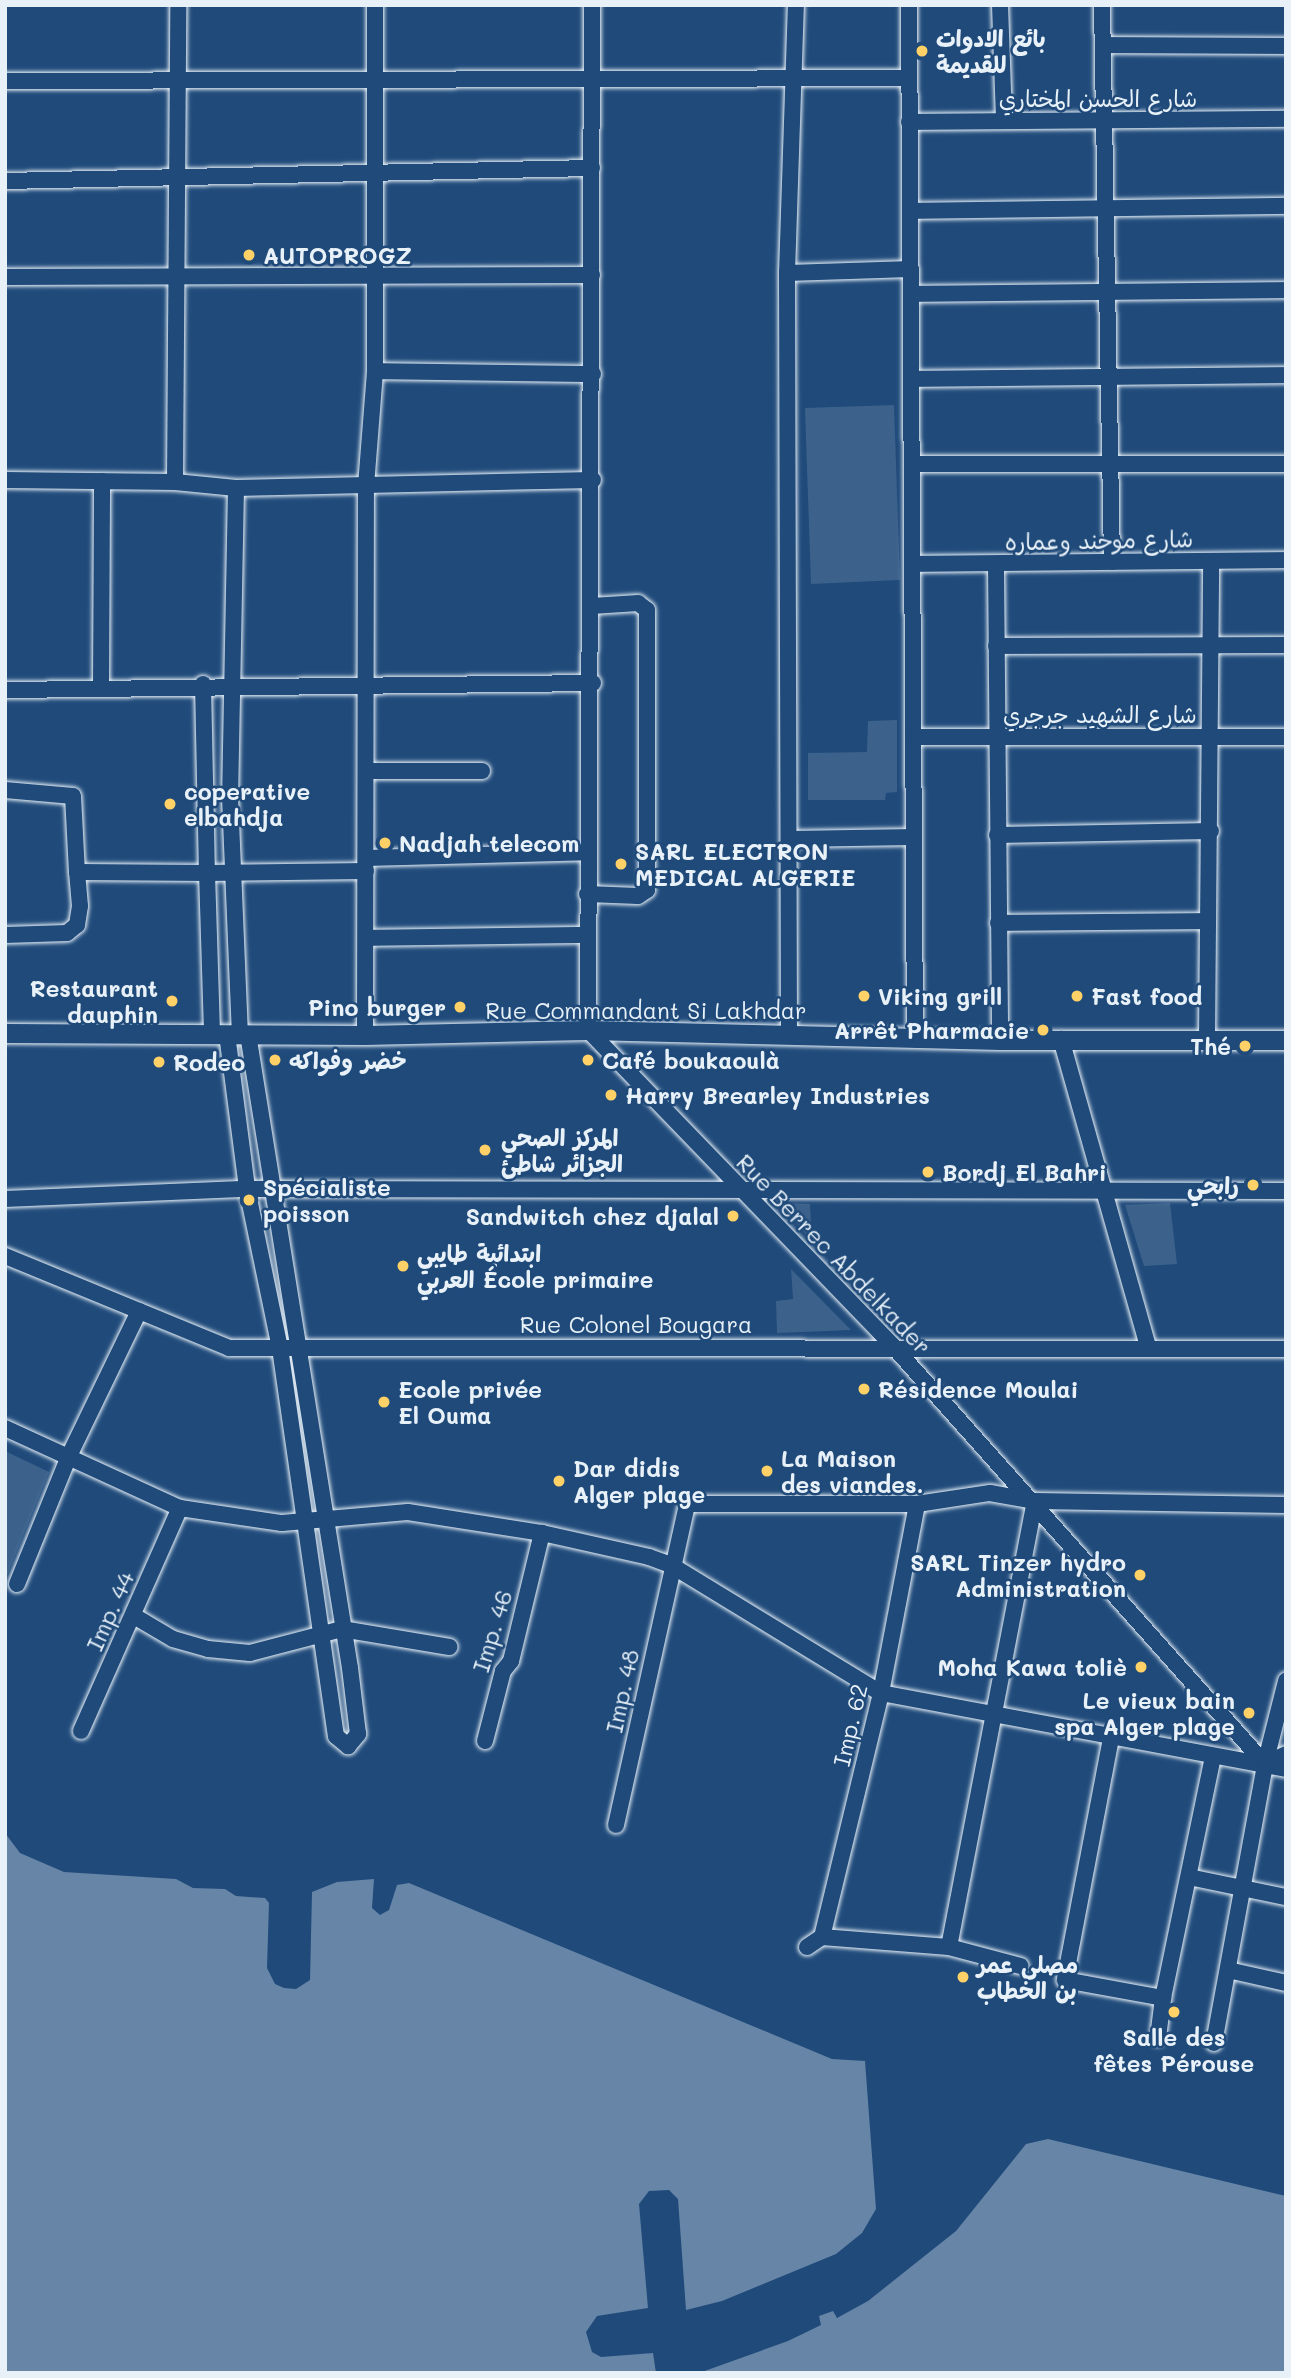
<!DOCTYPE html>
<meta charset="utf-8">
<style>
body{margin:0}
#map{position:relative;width:1291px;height:2378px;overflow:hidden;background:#1f4a7a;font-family:Mali,"Playpen Sans Arabic",sans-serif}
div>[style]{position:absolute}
.green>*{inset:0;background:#3c628c}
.water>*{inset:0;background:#6685a7}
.roads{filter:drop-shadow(0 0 2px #e8f1f8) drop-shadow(0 0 2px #e8f1f8)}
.minor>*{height:16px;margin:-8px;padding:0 8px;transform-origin:8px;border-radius:8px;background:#1f4a7a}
.major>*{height:19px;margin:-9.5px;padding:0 9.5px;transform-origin:9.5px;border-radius:9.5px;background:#1f4a7a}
.dots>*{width:19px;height:19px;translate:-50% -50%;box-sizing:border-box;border:4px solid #1f4a7a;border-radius:50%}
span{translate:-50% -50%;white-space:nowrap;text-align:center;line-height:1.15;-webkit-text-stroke:5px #1f4a7a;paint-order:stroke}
.poi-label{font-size:23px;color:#e8f1f8;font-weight:700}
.left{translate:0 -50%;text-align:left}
.right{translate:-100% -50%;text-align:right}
.street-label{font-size:23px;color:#e8f1f8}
.frame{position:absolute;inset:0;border:7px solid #e8f1f8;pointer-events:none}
</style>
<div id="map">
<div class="green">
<div style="clip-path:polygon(894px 405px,900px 580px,811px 584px,805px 408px)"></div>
<div style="clip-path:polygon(897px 720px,897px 792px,886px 793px,885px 800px,808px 800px,808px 753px,867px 752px,868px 721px)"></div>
<div style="clip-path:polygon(778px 1203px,810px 1204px,812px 1241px)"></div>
<div style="clip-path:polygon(1170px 1203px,1177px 1264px,1144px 1266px,1125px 1205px)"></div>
<div style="clip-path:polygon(791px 1269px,851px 1330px,777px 1333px,776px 1301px,793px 1299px)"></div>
<div style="clip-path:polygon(5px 1451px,49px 1472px,5px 1580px)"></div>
</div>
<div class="water">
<div style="clip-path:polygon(5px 1833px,20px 1853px,64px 1872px,176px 1879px,193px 1888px,225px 1889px,236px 1896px,265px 1898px,269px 1903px,267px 1968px,275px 1984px,284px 1988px,296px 1989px,310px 1980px,312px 1892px,337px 1882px,374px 1879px,372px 1908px,380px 1915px,389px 1910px,397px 1885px,409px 1883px,832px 2059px,865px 2061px,876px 2209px,862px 2233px,836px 2254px,722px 2301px,686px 2310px,678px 2199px,669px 2190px,649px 2191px,639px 2204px,648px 2308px,597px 2316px,586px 2332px,592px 2352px,601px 2357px,653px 2353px,656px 2373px,5px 2373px)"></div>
<div style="clip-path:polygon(1048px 2139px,1286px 2196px,1286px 2373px,699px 2373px,788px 2341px,821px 2325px,819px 2316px,833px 2311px,837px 2318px,868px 2301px,956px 2231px,1026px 2144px)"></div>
</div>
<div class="roads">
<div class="minor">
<div style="left:592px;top:5px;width:1025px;rotate:90.22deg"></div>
<div style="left:588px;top:1030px;width:439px;rotate:46deg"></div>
<div style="left:893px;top:1346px;width:560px;rotate:48.33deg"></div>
<div style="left:909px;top:5px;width:1034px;rotate:89.67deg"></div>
<div style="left:1000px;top:5px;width:114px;rotate:88deg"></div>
<div style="left:1102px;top:5px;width:557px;rotate:88.97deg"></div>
<div style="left:1103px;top:45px;width:183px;rotate:0.3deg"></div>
<div style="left:5px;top:81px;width:904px;rotate:-0.19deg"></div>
<div style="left:909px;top:122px;width:377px;rotate:-0.5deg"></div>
<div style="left:5px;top:181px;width:587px;rotate:-1.27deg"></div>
<div style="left:910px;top:211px;width:376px;rotate:-0.8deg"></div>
<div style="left:787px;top:273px;width:124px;rotate:-1.8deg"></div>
<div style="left:5px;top:277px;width:587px;rotate:-0.2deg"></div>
<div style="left:911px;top:294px;width:375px;rotate:-0.6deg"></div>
<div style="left:375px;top:371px;width:218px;rotate:0.8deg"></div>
<div style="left:912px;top:379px;width:374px;rotate:-0.6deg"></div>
<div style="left:912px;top:464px;width:374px"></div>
<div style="left:5px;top:480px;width:170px;rotate:0.7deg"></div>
<div style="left:175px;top:482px;width:61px;rotate:5.6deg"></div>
<div style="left:236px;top:488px;width:357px;rotate:-1.3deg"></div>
<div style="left:175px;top:482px;width:477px;rotate:-89.6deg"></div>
<div style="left:236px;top:488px;width:309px;rotate:91.1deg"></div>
<div style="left:230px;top:797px;width:238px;rotate:87.6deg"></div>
<div style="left:913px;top:564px;width:373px;rotate:-0.6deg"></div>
<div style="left:996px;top:565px;width:475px;rotate:89.5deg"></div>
<div style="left:996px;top:646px;width:290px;rotate:-0.2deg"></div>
<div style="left:203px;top:684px;width:189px;rotate:88.8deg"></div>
<div style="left:207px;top:873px;width:159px;rotate:-0.7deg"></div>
<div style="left:101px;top:687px;width:206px;rotate:-89.7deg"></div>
<div style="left:5px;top:690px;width:588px;rotate:-0.68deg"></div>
<div style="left:914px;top:737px;width:372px"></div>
<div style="left:367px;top:771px;width:115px"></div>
<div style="left:5px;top:790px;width:68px;rotate:5deg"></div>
<div style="left:73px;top:796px;width:76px;rotate:87deg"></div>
<div style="left:77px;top:872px;width:130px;rotate:0.4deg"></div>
<div style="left:207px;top:873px;width:161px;rotate:88.2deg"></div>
<div style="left:997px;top:835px;width:214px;rotate:-1.1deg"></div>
<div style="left:790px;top:839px;width:124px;rotate:-0.9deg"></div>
<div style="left:366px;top:858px;width:222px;rotate:-1.5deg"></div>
<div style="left:587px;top:894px;width:51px;rotate:2.2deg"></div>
<div style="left:638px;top:896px;width:11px;rotate:-34deg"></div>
<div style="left:647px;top:890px;width:280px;rotate:-90deg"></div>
<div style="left:647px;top:610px;width:11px;rotate:-142deg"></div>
<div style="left:638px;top:603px;width:46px;rotate:176.3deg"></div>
<div style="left:998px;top:923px;width:210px;rotate:-0.5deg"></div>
<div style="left:5px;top:935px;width:62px;rotate:-1.8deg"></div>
<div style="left:67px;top:933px;width:13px;rotate:-39deg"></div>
<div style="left:77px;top:925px;width:19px;rotate:-81deg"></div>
<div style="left:80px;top:906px;width:34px;rotate:-95deg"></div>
<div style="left:366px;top:938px;width:221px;rotate:-0.8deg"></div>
<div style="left:227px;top:1034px;width:156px;rotate:82.6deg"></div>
<div style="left:247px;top:1189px;width:162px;rotate:78.3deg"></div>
<div style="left:280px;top:1348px;width:392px;rotate:81.8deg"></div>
<div style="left:336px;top:1736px;width:16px;rotate:40deg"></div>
<div style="left:348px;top:1746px;width:16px;rotate:-50deg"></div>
<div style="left:358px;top:1734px;width:66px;rotate:-96.9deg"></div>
<div style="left:350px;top:1668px;width:642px;rotate:-99.14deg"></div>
<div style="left:789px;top:1034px;width:761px;rotate:-90.15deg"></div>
<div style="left:787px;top:273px;width:268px;rotate:-88.1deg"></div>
<div style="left:365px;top:1035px;width:549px;rotate:-89.9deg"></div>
<div style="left:366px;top:486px;width:115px;rotate:-85.5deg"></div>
<div style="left:375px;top:371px;width:366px;rotate:-90deg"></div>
<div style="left:1061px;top:1039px;width:320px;rotate:74.2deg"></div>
<div style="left:1207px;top:1039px;width:478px;rotate:-89.5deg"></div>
<div style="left:5px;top:1199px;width:242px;rotate:-2.4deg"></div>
<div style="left:247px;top:1189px;width:1039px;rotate:0.11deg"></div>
<div style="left:5px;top:1256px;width:242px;rotate:22.3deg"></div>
<div style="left:229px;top:1348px;width:1057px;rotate:0.05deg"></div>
<div style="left:5px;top:1428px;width:192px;rotate:24.6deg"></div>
<div style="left:180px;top:1508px;width:103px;rotate:8.4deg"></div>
<div style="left:282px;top:1523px;width:126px;rotate:-5deg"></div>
<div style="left:408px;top:1512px;width:136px;rotate:8.9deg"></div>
<div style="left:542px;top:1533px;width:110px;rotate:12.6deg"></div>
<div style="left:649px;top:1557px;width:23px;rotate:20deg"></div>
<div style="left:671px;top:1565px;width:246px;rotate:31.4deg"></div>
<div style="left:881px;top:1693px;width:412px;rotate:10.6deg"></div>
<div style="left:17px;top:1584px;width:138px;rotate:-67.9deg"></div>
<div style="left:69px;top:1456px;width:161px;rotate:-64.2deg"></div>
<div style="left:134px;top:1616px;width:45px;rotate:30.5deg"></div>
<div style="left:173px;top:1639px;width:36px;rotate:16deg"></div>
<div style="left:208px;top:1649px;width:42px;rotate:5.4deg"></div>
<div style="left:250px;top:1653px;width:95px;rotate:-14.6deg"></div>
<div style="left:342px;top:1629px;width:109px;rotate:9.5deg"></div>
<div style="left:81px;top:1731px;width:244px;rotate:-66.1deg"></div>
<div style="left:1111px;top:1738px;width:246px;rotate:100.8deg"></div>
<div style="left:1065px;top:1980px;width:100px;rotate:10.4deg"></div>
<div style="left:1163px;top:1998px;width:247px;rotate:-78.3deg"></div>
<div style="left:485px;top:1741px;width:72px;rotate:-75.6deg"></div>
<div style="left:503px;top:1671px;width:13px;rotate:-51deg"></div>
<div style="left:511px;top:1661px;width:132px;rotate:-76.4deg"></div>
<div style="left:1265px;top:1764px;width:23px;rotate:-25deg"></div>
<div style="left:616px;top:1825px;width:329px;rotate:-77.5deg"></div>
<div style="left:687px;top:1504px;width:230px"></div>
<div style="left:917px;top:1504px;width:74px;rotate:-8.6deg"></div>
<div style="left:990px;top:1493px;width:46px;rotate:10.1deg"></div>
<div style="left:1035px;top:1501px;width:251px;rotate:0.9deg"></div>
<div style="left:1189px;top:1877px;width:99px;rotate:11.7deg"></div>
<div style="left:822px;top:1937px;width:127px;rotate:4.5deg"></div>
<div style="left:949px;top:1947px;width:74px;rotate:14.8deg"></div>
<div style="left:807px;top:1947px;width:18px;rotate:-34deg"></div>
<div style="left:822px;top:1937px;width:251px;rotate:-76.4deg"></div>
<div style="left:881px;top:1693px;width:192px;rotate:-79.2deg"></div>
<div style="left:949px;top:1947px;width:454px;rotate:-79.1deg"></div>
<div style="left:1228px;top:1970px;width:59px;rotate:12.6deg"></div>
<div style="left:1158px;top:2038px;width:40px;rotate:-82.9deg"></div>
<div style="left:1214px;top:2043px;width:284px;rotate:-79.6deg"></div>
<div style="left:1265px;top:1764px;width:86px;rotate:-75.8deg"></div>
</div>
<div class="major">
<div style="left:5px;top:1033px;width:360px;rotate:0.3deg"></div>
<div style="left:365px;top:1035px;width:223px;rotate:-1.3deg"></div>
<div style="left:588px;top:1030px;width:412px;rotate:1.4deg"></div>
<div style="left:1000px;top:1040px;width:286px"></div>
</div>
</div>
<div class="dots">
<div style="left:922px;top:51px;background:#ffd166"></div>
<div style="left:249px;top:255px;background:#ffd166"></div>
<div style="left:170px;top:804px;background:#ffd166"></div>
<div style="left:385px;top:843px;background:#ffd166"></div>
<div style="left:621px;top:864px;background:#ffd166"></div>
<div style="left:864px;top:996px;background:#ffd166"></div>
<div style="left:1077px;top:996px;background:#ffd166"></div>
<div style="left:172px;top:1001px;background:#ffd166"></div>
<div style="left:460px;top:1007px;background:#ffd166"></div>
<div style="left:1043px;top:1030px;background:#ffd166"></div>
<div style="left:1245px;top:1046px;background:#ffd166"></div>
<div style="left:275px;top:1060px;background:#ffd166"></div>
<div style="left:588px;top:1060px;background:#ffd166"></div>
<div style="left:159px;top:1062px;background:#ffd166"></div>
<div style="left:611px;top:1095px;background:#ffd166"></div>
<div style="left:485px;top:1150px;background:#ffd166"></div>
<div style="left:928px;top:1172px;background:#ffd166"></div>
<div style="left:1253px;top:1185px;background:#ffd166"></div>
<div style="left:249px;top:1200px;background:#ffd166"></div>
<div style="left:733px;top:1216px;background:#ffd166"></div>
<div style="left:403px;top:1266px;background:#ffd166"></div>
<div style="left:864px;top:1389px;background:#ffd166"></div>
<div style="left:384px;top:1402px;background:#ffd166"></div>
<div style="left:767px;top:1471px;background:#ffd166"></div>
<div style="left:559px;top:1481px;background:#ffd166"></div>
<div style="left:1140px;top:1575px;background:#ffd166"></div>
<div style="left:1141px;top:1667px;background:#ffd166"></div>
<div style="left:1249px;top:1713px;background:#ffd166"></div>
<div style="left:963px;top:1977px;background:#ffd166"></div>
<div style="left:1174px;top:2012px;background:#ffd166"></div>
</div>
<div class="poi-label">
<span class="left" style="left:936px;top:51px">بائع الادوات<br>للقديمة</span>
<span class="left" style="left:263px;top:255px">AUTOPROGZ</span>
<span class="left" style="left:184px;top:804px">coperative<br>elbahdja</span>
<span class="left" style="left:399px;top:843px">Nadjah telecom</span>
<span class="left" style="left:635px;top:864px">SARL ELECTRON<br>MEDICAL ALGERIE</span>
<span class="right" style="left:158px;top:1001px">Restaurant<br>dauphin</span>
<span class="left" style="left:878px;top:996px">Viking grill</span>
<span class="left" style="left:1091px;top:996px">Fast food</span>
<span class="right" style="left:446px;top:1007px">Pino burger</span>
<span class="right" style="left:1029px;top:1030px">Arrêt Pharmacie</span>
<span class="right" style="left:1231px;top:1046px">Thé</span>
<span class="left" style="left:289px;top:1060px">خضر وفواكه</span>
<span class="left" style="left:602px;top:1060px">Café boukaoulà</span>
<span class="left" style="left:173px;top:1062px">Rodeo</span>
<span class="left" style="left:625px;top:1095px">Harry Brearley Industries</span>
<span class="left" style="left:501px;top:1150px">المركز الصحي<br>الجزائر شاطئ</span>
<span class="left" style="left:942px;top:1172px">Bordj El Bahri</span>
<span class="right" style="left:1239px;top:1185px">رابحي</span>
<span class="left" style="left:263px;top:1200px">Spécialiste<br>poisson</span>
<span class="right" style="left:719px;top:1216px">Sandwitch chez djalal</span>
<span class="left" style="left:417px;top:1266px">ابتدائية طايبي<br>العربي École primaire</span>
<span class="left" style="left:398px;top:1402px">Ecole privée<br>El Ouma</span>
<span class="left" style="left:878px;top:1389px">Résidence Moulai</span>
<span class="left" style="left:781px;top:1471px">La Maison<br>des viandes.</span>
<span class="left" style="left:573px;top:1481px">Dar didis<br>Alger plage</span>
<span class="right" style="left:1126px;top:1575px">SARL Tinzer hydro<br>Administration</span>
<span class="right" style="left:1127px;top:1667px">Moha Kawa toliè</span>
<span class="right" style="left:1235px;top:1713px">Le vieux bain<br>spa Alger plage</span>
<span class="left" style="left:977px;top:1977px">مصلى عمر<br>بن الخطاب</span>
<span style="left:1174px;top:2050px">Salle des<br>fêtes Pérouse</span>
</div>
<div class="street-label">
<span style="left:1098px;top:98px">شارع الحسن المختاري</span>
<span style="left:1099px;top:540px;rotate:-1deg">شارع موحند وعماره</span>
<span style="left:1100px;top:714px">شارع الشهيد جرجري</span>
<span style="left:646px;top:1010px">Rue Commandant Si Lakhdar</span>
<span style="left:834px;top:1254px;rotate:46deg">Rue Berrec Abdelkader</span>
<span style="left:636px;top:1324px">Rue Colonel Bougara</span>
<span style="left:110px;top:1611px;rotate:-66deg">Imp. 44</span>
<span style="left:492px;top:1631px;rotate:-73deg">Imp. 46</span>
<span style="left:622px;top:1691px;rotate:-78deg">Imp. 48</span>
<span style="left:850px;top:1725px;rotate:-77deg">Imp. 62</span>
</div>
<div class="frame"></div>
</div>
